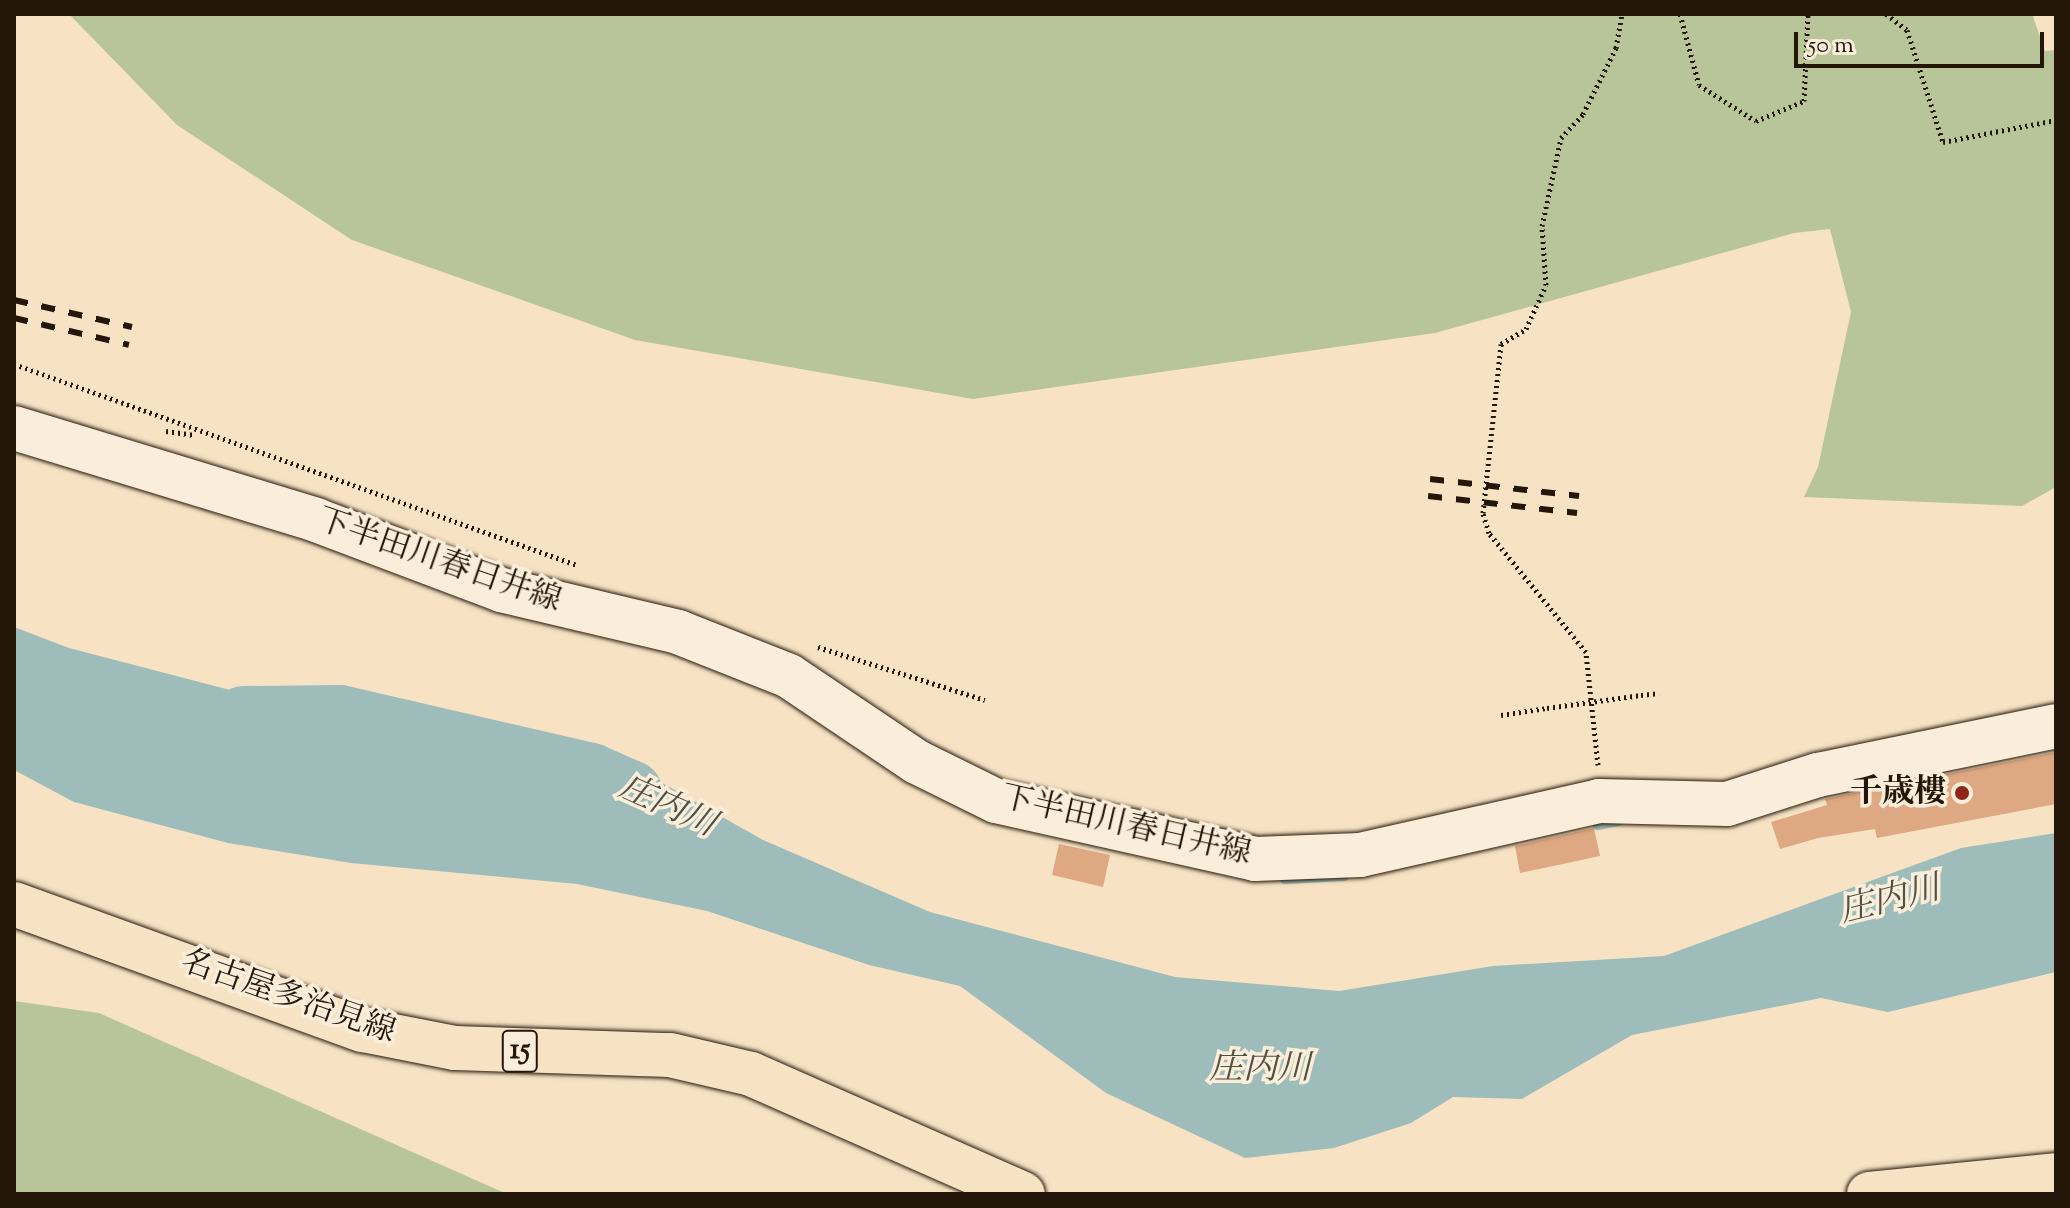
<!DOCTYPE html>
<meta charset="utf-8">
<style>
body{margin:0}
#map{position:relative;width:2070px;height:1208px;overflow:hidden;background:#f7e3c4;font-family:"Sorts Mill Goudy","Noto Serif JP",serif}
div>[style]{position:absolute}
.green>*{inset:0;background:#b8c598}
.water>*{inset:0;background:#9ebdba}
.stream>*{height:10px;margin:-5px;padding:0 5px;transform-origin:5px;border-radius:5px;background:#9ebdba}
.river>*{height:60px;margin:-30px;padding:0 30px;transform-origin:30px;border-radius:30px;background:#9ebdba}
.building>*{inset:0;background:#dea882}
.path>*{height:5px;margin-top:-2.5px;transform-origin:0;background:repeating-linear-gradient(90deg,#241609 0 2px,transparent 0 6px)}
.roads{filter:drop-shadow(0 0 2px #241609) drop-shadow(0 0 2px #241609)}
.secondary>*{height:44px;margin:-22px;padding:0 22px;transform-origin:22px;border-radius:22px;background:#faedd9}
.primary>*{height:44px;margin:-22px;padding:0 22px;transform-origin:22px;border-radius:22px;background:#f7e3c4}
.rail>*{height:6px;margin-top:-3px;transform-origin:0;background:repeating-linear-gradient(90deg,#241609 0 14px,transparent 0 28px)}
.path-bridge>*{height:5px;margin-top:-2.5px;transform-origin:0;background:repeating-linear-gradient(90deg,#241609 0 2px,transparent 0 6px)}
.dots>*{width:22px;height:22px;translate:-50% -50%;box-sizing:border-box;border:4px solid #faedd9;border-radius:50%}
span{translate:-50% -50%;white-space:nowrap;text-align:center;line-height:1.15;-webkit-text-stroke:7px #faedd9;paint-order:stroke}
.shield-label span{padding:2px 6px;background:#faedd9;border:2px solid;border-radius:6px;-webkit-text-stroke-width:0}
.shield-label{font-size:30px;color:#241609;font-weight:700}
.street-label{font-size:32px;color:#241609}
.poi-label{font-size:32px;color:#241609;font-weight:700}
.right{translate:-100% -50%;text-align:right}
.water-label{font-size:34px;color:#4f5047;font-style:italic}
.frame{position:absolute;inset:0;border:16px solid #241609;pointer-events:none}
.scale{position:absolute;left:1794px;top:32px;width:250px;height:36px;box-sizing:border-box;border:4px solid #241609;border-top:0;padding-left:10px;font-size:24px;line-height:28px;white-space:nowrap;color:#241609;-webkit-text-stroke:6px #faedd9;paint-order:stroke}
</style>
<div id="map">
<div class="green">
<div style="clip-path:polygon(69px 14px,2032px 14px,2045px 51px,2056px 50px,2056px 487px,2022px 506px,1804px 497px,1818px 467px,1851px 312px,1830px 229px,1794px 233px,1435px 333px,973px 399px,635px 340px,352px 240px,177px 125px)"></div>
<div style="clip-path:polygon(14px 1001px,99px 1013px,507px 1194px,14px 1194px)"></div>
</div>
<div class="water">
<div style="clip-path:polygon(14px 627px,69px 648px,480px 755px,650px 776px,763px 840px,930px 912px,1175px 977px,1339px 991px,1493px 966px,1664px 956px,1961px 848px,2056px 833px,2056px 972px,1888px 1012px,1821px 998px,1632px 1035px,1522px 1099px,1453px 1097px,1411px 1123px,1334px 1148px,1245px 1158px,1106px 1093px,960px 986px,869px 965px,707px 911px,577px 884px,351px 863px,228px 843px,74px 802px,14px 770px)"></div>
</div>
<div class="stream">
<div style="left:1598px;top:825px;width:20px;rotate:-11deg"></div>
<div style="left:1285px;top:879px;width:59px;rotate:-2.9deg"></div>
</div>
<div class="river">
<div style="left:243px;top:716px;width:97px;rotate:-0.6deg"></div>
<div style="left:340px;top:715px;width:258px;rotate:13deg"></div>
<div style="left:591px;top:773px;width:45px;rotate:23.7deg"></div>
</div>
<div class="building">
<div style="clip-path:polygon(2056px 752px,2056px 804px,1877px 838px,1875px 829px,1818px 838px,1780px 849px,1771px 822px,1827px 805px,1825px 799px)"></div>
<div style="clip-path:polygon(1594px 828px,1600px 856px,1520px 873px,1515px 846px)"></div>
<div style="clip-path:polygon(1059px 844px,1110px 855px,1103px 887px,1052px 875px)"></div>
</div>
<div class="path">
<div style="left:1680px;top:14px;width:73px;rotate:75deg"></div>
<div style="left:1699px;top:85px;width:67px;rotate:32.3deg"></div>
<div style="left:1756px;top:121px;width:52px;rotate:-22.6deg"></div>
<div style="left:1804px;top:101px;width:87px;rotate:-87.4deg"></div>
<div style="left:1886px;top:14px;width:26px;rotate:37deg"></div>
<div style="left:1907px;top:30px;width:118px;rotate:72.2deg"></div>
<div style="left:1943px;top:142px;width:115px;rotate:-11deg"></div>
<div style="left:14px;top:364px;width:598px;rotate:19.65deg"></div>
<div style="left:166px;top:431px;width:29px;rotate:8deg"></div>
<div style="left:818px;top:647px;width:175px;rotate:17.6deg"></div>
<div style="left:1641px;top:695px;width:18px;rotate:-6deg"></div>
<div style="left:1501px;top:715px;width:47px;rotate:-8.7deg"></div>
<div style="left:1598px;top:765px;width:114px;rotate:-96.1deg"></div>
<div style="left:1586px;top:652px;width:154px;rotate:-129.2deg"></div>
<div style="left:1489px;top:533px;width:21px;rotate:-107deg"></div>
<div style="left:1483px;top:513px;width:170px;rotate:-83.9deg"></div>
<div style="left:1501px;top:344px;width:29px;rotate:-31deg"></div>
<div style="left:1526px;top:329px;width:48px;rotate:-65.6deg"></div>
<div style="left:1546px;top:285px;width:59px;rotate:-93.9deg"></div>
<div style="left:1542px;top:226px;width:90px;rotate:-77.8deg"></div>
<div style="left:1561px;top:138px;width:33px;rotate:-47deg"></div>
<div style="left:1583px;top:114px;width:74px;rotate:-63.4deg"></div>
<div style="left:1616px;top:48px;width:35px;rotate:-80deg"></div>
</div>
<div class="roads">
<div class="secondary">
<div style="left:14px;top:428px;width:316px;rotate:16.9deg"></div>
<div style="left:316px;top:520px;width:198px;rotate:20.7deg"></div>
<div style="left:501px;top:590px;width:182px;rotate:13.3deg"></div>
<div style="left:678px;top:632px;width:119px;rotate:21.6deg"></div>
<div style="left:789px;top:676px;width:154px;rotate:33.9deg"></div>
<div style="left:917px;top:762px;width:88px;rotate:26.3deg"></div>
<div style="left:996px;top:801px;width:265px;rotate:12.6deg"></div>
<div style="left:1255px;top:859px;width:105px;rotate:-2.2deg"></div>
<div style="left:1360px;top:855px;width:245px;rotate:-12.7deg"></div>
<div style="left:1599px;top:801px;width:128px;rotate:1.3deg"></div>
<div style="left:1727px;top:804px;width:96px;rotate:-17.7deg"></div>
<div style="left:1818px;top:775px;width:243px;rotate:-11.6deg"></div>
</div>
<div class="primary">
<div style="left:14px;top:904px;width:371px;rotate:19.9deg"></div>
<div style="left:363px;top:1030px;width:94px;rotate:11.1deg"></div>
<div style="left:455px;top:1048px;width:215px;rotate:1.9deg"></div>
<div style="left:670px;top:1055px;width:83px;rotate:13.2deg"></div>
<div style="left:751px;top:1074px;width:297px;rotate:23.8deg"></div>
<div style="left:1869px;top:1194px;width:188px;rotate:-5.8deg"></div>
</div>
</div>
<div class="rail">
<div style="left:14px;top:300px;width:121px;rotate:12.9deg"></div>
<div style="left:14px;top:318px;width:118px;rotate:13.2deg"></div>
<div style="left:1430px;top:479px;width:150px;rotate:6.5deg"></div>
<div style="left:1428px;top:496px;width:150px;rotate:6.5deg"></div>
</div>
<div class="path-bridge">
<div style="left:1547px;top:708px;width:95px;rotate:-7.9deg"></div>
</div>
<div class="dots">
<div style="left:1962px;top:793px;background:#8f2418"></div>
</div>
<div class="shield-label">
<span style="left:520px;top:1051px">15</span>
</div>
<div class="street-label">
<span style="left:439px;top:562px;rotate:19deg">下半田川春日井線</span>
<span style="left:1126px;top:827px;rotate:13deg">下半田川春日井線</span>
<span style="left:288px;top:998px;rotate:19deg">名古屋多治見線</span>
</div>
<div class="poi-label">
<span class="right" style="left:1946px;top:793px">千歳樓</span>
</div>
<div class="water-label">
<span style="left:667px;top:807px;rotate:24deg">庄内川</span>
<span style="left:1890px;top:901px;rotate:-14deg">庄内川</span>
<span style="left:1260px;top:1070px">庄内川</span>
</div>
<div class="frame"></div>
<div class="scale">50 m</div>
</div>
